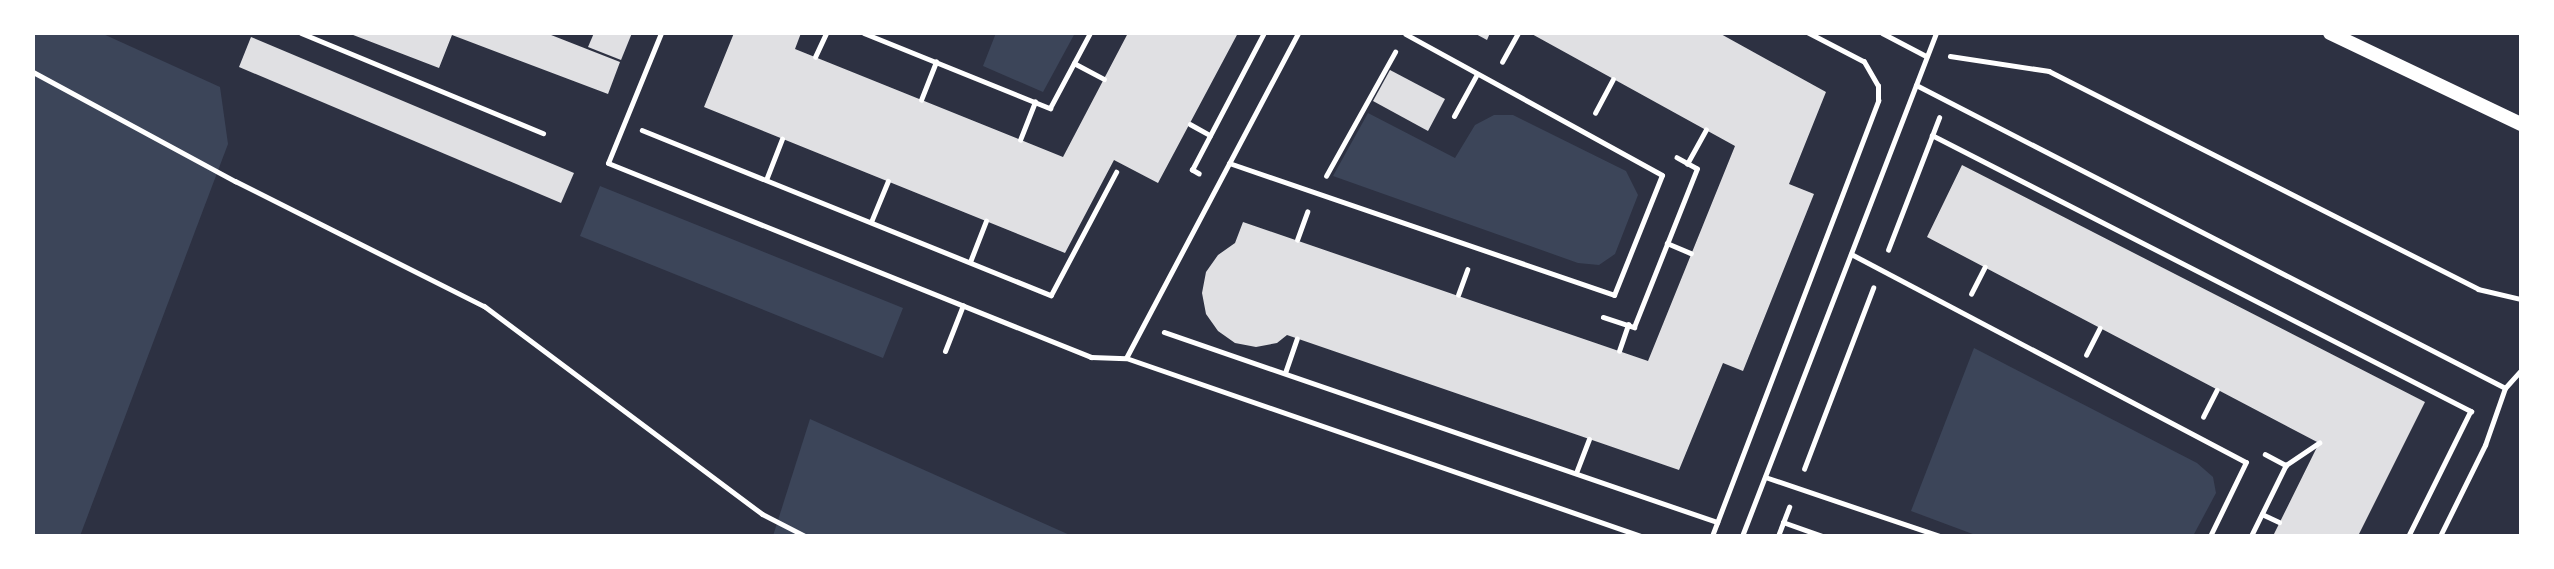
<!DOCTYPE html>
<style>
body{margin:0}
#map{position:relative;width:2554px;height:569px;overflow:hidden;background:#2d3142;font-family:Montserrat,sans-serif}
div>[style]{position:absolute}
.green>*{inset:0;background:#3c4559}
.building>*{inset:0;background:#e0e0e3}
.path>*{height:4.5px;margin:-2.25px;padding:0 2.25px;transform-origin:2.25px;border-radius:2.25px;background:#fff}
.service>*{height:5px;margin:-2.5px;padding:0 2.5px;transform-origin:2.5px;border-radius:2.5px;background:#fff}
.secondary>*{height:14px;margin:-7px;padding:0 7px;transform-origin:7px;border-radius:7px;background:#fff}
span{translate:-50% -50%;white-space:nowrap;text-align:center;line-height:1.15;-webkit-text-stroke:5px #fff;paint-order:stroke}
.frame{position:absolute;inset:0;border:35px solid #fff;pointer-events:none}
</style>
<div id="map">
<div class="green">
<div style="clip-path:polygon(33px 33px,101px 33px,220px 87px,228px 144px,80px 536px,33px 536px)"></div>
<div style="clip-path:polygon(996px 33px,1075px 33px,1043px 92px,983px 66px)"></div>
<div style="clip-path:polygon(1368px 113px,1455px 158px,1475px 125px,1494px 115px,1513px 115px,1626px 171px,1638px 195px,1615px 254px,1599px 265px,1578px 263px,1333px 176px)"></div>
<div style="clip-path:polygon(600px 186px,903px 308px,883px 358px,580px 236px)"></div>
<div style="clip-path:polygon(1974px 348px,2197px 463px,2213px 477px,2216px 493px,2193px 536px,1978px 536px,1911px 511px)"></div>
<div style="clip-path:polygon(810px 419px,1072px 536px,773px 536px)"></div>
</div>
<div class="building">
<div style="clip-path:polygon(348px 33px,546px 33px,620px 62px,608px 94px,452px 35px,439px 68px)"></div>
<div style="clip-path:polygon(594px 33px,632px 33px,621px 60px,588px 47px)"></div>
<div style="clip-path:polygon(734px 33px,801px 33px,795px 49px,1063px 157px,1128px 33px,1238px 33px,1158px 183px,1114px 160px,1065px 253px,704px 107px)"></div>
<div style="clip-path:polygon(1474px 33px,1490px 33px,1487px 40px)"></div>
<div style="clip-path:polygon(1530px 33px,1719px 33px,1826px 92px,1789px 184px,1814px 194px,1743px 371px,1723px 363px,1679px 470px,1287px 335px,1277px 343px,1256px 347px,1235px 343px,1218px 331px,1206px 314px,1202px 293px,1206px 272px,1218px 255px,1235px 243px,1243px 222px,1648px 361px,1735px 146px)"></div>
<div style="clip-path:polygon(251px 37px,574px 173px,561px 203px,239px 67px)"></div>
<div style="clip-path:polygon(1390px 70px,1445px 99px,1428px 131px,1373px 101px)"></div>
<div style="clip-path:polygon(1962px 165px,2425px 402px,2358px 536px,2273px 536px,2319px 443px,1927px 237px)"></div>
</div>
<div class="path">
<div style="left:864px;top:33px;width:201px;rotate:22deg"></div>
<div style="left:1050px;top:108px;width:85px;rotate:-61.9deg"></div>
<div style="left:1950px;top:56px;width:100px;rotate:8.6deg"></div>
<div style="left:2049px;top:71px;width:481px;rotate:26.9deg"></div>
<div style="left:2478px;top:289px;width:44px;rotate:13.1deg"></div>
<div style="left:815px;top:57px;width:26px;rotate:-65deg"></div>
<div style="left:1502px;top:62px;width:33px;rotate:-61deg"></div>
<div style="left:1074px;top:63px;width:34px;rotate:28deg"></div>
<div style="left:921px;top:100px;width:41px;rotate:-68.5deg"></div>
<div style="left:1595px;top:113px;width:38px;rotate:-62deg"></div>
<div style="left:1190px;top:124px;width:23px;rotate:29deg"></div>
<div style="left:642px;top:130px;width:441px;rotate:22deg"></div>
<div style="left:1051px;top:295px;width:139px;rotate:-62.1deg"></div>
<div style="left:1932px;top:135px;width:606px;rotate:27.12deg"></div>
<div style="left:2471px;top:411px;width:140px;rotate:116.4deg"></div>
<div style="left:1020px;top:140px;width:41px;rotate:-68.5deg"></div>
<div style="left:1687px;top:164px;width:39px;rotate:-61deg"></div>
<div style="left:1199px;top:174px;width:8px;rotate:-150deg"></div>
<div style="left:1192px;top:170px;width:155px;rotate:-62.3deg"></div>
<div style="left:1326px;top:176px;width:142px;rotate:-60.9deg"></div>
<div style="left:766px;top:180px;width:44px;rotate:-68.7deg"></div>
<div style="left:871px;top:222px;width:44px;rotate:-67.5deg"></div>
<div style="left:1297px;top:240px;width:30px;rotate:-70deg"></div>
<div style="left:1667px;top:243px;width:26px;rotate:23deg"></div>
<div style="left:1888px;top:250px;width:142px;rotate:-68.9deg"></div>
<div style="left:970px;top:262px;width:44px;rotate:-68.7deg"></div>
<div style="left:1971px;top:294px;width:30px;rotate:-63deg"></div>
<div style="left:1458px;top:295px;width:27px;rotate:-70deg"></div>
<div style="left:1603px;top:317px;width:33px;rotate:18deg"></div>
<div style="left:1634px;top:327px;width:170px;rotate:-68.3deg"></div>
<div style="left:1697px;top:169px;width:23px;rotate:-151deg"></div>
<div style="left:1164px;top:332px;width:585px;rotate:18.96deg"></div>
<div style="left:1619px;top:351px;width:28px;rotate:-71deg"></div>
<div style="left:2086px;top:355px;width:30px;rotate:-63deg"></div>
<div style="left:1285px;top:373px;width:36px;rotate:-71deg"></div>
<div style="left:2203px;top:417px;width:30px;rotate:-63deg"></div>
<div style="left:2265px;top:454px;width:24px;rotate:28deg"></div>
<div style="left:1804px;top:469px;width:194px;rotate:-69.1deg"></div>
<div style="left:1576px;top:473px;width:36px;rotate:-69deg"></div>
<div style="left:2262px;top:514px;width:19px;rotate:25deg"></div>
<div style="left:1783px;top:522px;width:41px;rotate:19.7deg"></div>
<div style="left:1712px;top:536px;width:466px;rotate:-69.1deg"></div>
<div style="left:1878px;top:101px;width:15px;rotate:-90deg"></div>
<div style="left:1878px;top:86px;width:28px;rotate:-120deg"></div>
<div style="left:1864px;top:62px;width:63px;rotate:-152.6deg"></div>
<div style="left:1778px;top:536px;width:31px;rotate:-69deg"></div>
<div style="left:2251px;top:536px;width:79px;rotate:-63.8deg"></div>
<div style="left:2286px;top:465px;width:40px;rotate:-34deg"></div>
</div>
<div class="service">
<div style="left:301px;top:33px;width:262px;rotate:22.5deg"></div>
<div style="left:661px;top:33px;width:140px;rotate:112.2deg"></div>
<div style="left:608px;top:163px;width:521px;rotate:21.88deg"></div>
<div style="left:1091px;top:357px;width:35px;rotate:2deg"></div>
<div style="left:1126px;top:358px;width:545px;rotate:19.07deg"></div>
<div style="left:1882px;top:33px;width:50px;rotate:27.6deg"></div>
<div style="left:33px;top:72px;width:230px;rotate:28.4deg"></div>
<div style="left:235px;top:181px;width:279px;rotate:26.7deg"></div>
<div style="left:484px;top:306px;width:347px;rotate:36.8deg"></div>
<div style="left:762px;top:514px;width:48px;rotate:27.1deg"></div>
<div style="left:1916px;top:85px;width:662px;rotate:27.22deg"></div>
<div style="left:1454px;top:116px;width:48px;rotate:-61.3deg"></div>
<div style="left:1229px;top:163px;width:407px;rotate:18.9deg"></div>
<div style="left:1614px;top:295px;width:129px;rotate:-68.2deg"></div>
<div style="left:1662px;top:175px;width:293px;rotate:-151.2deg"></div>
<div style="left:1851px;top:254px;width:446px;rotate:27.8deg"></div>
<div style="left:2246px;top:462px;width:82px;rotate:115.9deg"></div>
<div style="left:945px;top:351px;width:49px;rotate:-68.6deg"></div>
<div style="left:1126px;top:358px;width:368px;rotate:-62.1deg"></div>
<div style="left:1765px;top:477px;width:184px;rotate:18.7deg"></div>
<div style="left:1742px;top:536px;width:539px;rotate:-68.91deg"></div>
<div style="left:2440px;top:536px;width:102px;rotate:-63.7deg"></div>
<div style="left:2485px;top:445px;width:60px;rotate:-70.7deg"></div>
<div style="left:2505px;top:388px;width:24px;rotate:-48deg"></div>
</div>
<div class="secondary">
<div style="left:2330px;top:33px;width:212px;rotate:25.5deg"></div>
</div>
<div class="frame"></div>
</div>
